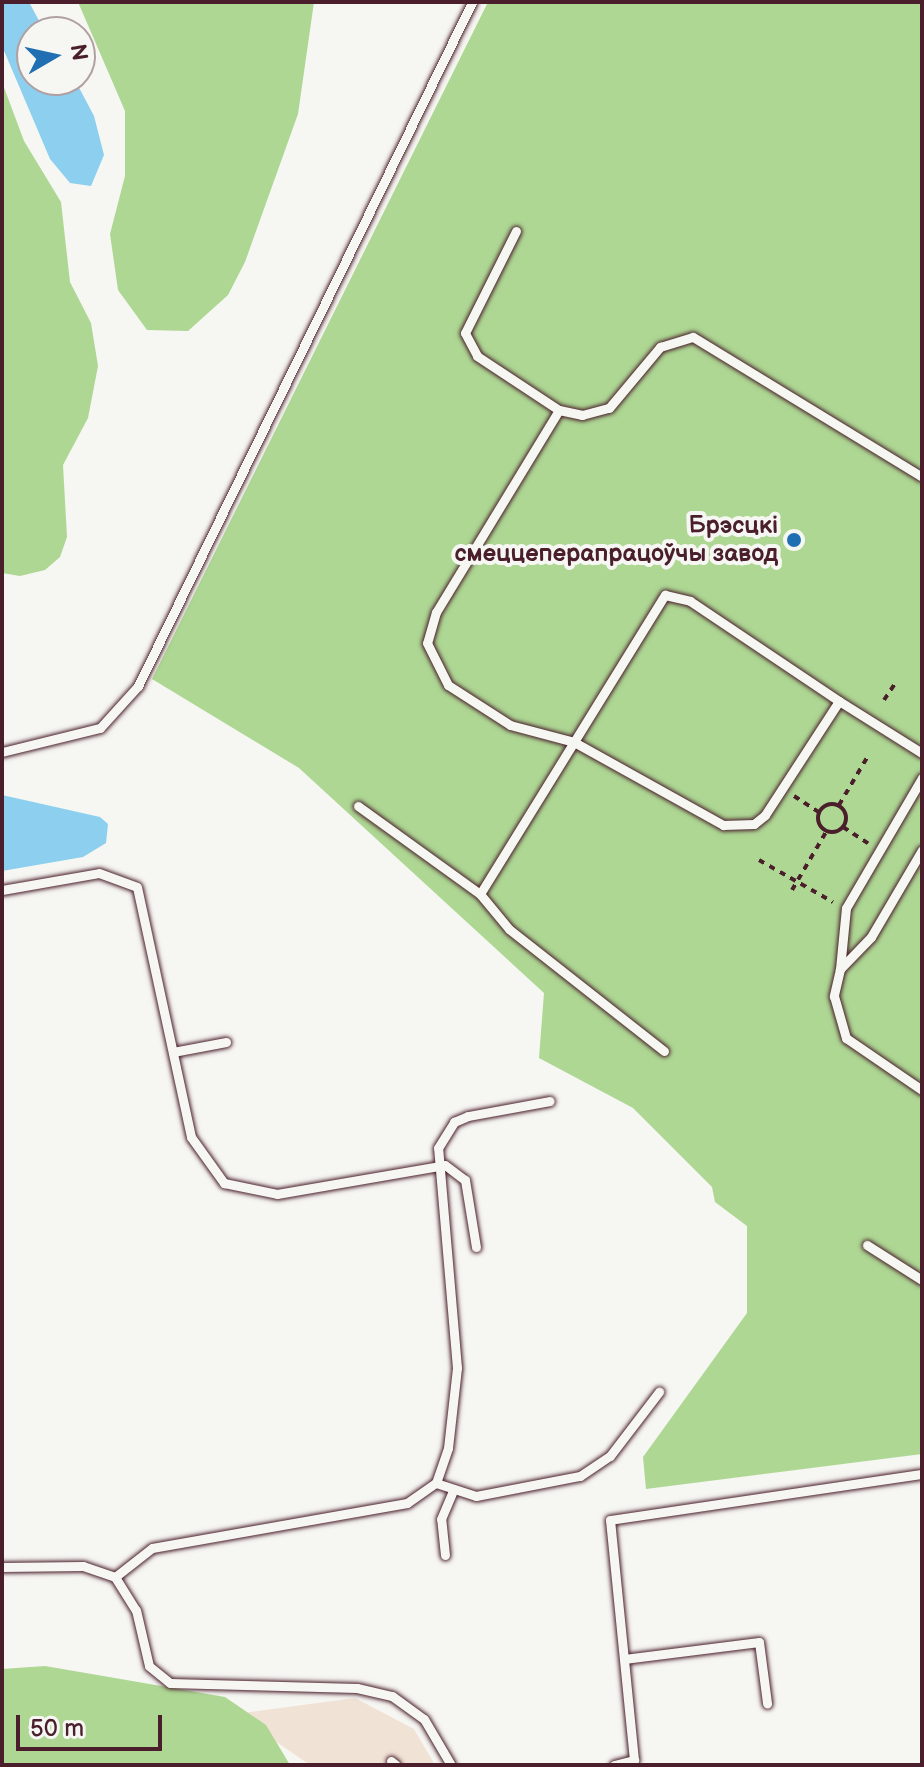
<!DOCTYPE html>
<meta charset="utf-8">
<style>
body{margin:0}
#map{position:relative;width:924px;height:1767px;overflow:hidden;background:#f6f6f2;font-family:"Balsamiq Sans",sans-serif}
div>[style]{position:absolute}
.built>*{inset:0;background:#f1e2d6}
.green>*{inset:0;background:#aed794}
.water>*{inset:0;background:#8dcfee}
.path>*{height:4px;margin-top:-2px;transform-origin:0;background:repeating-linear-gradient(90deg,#4a1f2b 0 6px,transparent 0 12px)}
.path>.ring{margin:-2px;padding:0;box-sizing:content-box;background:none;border:4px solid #4a1f2b;border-radius:50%}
.roads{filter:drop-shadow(0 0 2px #4a1f2b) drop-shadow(0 0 2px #4a1f2b)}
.lane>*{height:9px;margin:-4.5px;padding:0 4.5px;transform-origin:4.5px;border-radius:4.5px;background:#f6f6f2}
.dots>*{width:22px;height:22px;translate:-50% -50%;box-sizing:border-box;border:4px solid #f6f6f2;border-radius:50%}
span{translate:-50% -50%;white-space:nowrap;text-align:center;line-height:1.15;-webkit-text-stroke:8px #f6f6f2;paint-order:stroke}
.poi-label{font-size:24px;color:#4a1f2b;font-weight:700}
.right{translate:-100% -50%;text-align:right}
.frame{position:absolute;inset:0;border:4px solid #4a1f2b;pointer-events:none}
.north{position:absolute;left:16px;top:16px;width:80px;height:80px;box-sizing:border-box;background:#f6f6f2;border:2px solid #b1a0a2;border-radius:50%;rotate:81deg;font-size:22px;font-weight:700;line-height:32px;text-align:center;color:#4a1f2b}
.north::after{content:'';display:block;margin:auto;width:28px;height:36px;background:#1f6fb2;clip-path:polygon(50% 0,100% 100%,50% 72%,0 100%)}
.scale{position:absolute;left:16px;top:1715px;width:146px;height:36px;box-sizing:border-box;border:4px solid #4a1f2b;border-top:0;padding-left:10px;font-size:24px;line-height:28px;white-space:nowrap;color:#4a1f2b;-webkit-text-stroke:6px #f6f6f2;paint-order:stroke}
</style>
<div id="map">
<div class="built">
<div style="clip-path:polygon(355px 1698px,414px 1729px,435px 1765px,310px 1765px,236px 1714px)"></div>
</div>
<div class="green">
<div style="clip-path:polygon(78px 2px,314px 2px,298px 114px,245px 262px,228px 295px,188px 331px,147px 330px,118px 290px,110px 234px,125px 176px,125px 111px)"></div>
<div style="clip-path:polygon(488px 2px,922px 2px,922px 1454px,646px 1489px,643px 1457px,747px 1313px,747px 1226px,715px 1202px,712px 1187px,633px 1108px,539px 1058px,544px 993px,299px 768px,152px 679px)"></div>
<div style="clip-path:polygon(2px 82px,24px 141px,61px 202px,70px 282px,91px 323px,98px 366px,88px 418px,63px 465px,67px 537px,60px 557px,45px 570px,20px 576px,2px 573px)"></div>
<div style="clip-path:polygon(45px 1666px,225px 1697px,266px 1725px,290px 1765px,2px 1765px,2px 1669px)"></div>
</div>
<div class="water">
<div style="clip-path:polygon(2px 2px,29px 2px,45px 32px,32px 32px,32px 80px,75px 80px,94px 116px,104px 155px,91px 186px,70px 183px,50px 159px,2px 46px)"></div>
<div style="clip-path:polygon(2px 795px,100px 817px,108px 824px,106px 843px,83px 857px,2px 871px)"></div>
</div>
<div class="path">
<div style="left:884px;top:700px;width:23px;rotate:-56deg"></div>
<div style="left:794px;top:796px;width:30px;rotate:33deg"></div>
<div class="ring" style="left:818px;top:804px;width:24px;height:24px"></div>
<div style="left:839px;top:805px;width:57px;rotate:-59.4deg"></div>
<div style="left:843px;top:827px;width:30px;rotate:33deg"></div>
<div style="left:759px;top:860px;width:85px;rotate:29.6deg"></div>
<div style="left:792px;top:890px;width:67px;rotate:-59.6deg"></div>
</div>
<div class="roads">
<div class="lane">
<div style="left:516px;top:231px;width:114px;rotate:116.6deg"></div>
<div style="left:465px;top:333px;width:26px;rotate:62deg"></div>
<div style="left:477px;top:356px;width:98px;rotate:33.4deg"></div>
<div style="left:559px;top:410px;width:24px;rotate:12deg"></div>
<div style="left:582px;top:415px;width:28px;rotate:-15deg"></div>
<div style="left:609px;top:408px;width:80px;rotate:-50.1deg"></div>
<div style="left:660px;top:347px;width:34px;rotate:-17deg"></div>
<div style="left:693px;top:337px;width:268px;rotate:31.4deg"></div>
<div style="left:559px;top:410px;width:237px;rotate:121.3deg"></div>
<div style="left:436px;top:612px;width:32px;rotate:106deg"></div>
<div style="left:427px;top:643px;width:47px;rotate:63.4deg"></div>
<div style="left:448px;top:685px;width:74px;rotate:32.8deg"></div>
<div style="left:510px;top:725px;width:66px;rotate:14.9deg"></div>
<div style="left:574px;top:742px;width:171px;rotate:29.1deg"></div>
<div style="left:723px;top:825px;width:31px;rotate:-2deg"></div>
<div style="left:754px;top:824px;width:14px;rotate:-39deg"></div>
<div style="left:765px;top:815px;width:136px;rotate:-57deg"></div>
<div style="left:839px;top:701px;width:98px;rotate:32.1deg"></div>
<div style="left:2px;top:752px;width:101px;rotate:-13.8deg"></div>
<div style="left:100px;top:728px;width:57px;rotate:-47.9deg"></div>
<div style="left:138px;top:686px;width:761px;rotate:-63.97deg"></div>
<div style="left:358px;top:806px;width:150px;rotate:35.8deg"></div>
<div style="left:922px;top:850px;width:101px;rotate:120.4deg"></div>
<div style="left:871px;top:937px;width:45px;rotate:134.1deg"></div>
<div style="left:840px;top:969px;width:28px;rotate:103deg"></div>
<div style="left:834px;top:996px;width:44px;rotate:74.1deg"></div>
<div style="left:846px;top:1038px;width:92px;rotate:34.4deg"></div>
<div style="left:2px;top:890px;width:98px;rotate:-9.9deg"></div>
<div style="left:99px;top:873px;width:40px;rotate:20.2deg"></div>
<div style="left:137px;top:887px;width:256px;rotate:77.8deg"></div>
<div style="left:191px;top:1137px;width:57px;rotate:54.3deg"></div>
<div style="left:224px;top:1183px;width:54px;rotate:11.7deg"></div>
<div style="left:277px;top:1194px;width:170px;rotate:-9.8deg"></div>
<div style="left:445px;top:1165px;width:25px;rotate:37deg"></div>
<div style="left:465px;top:1180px;width:68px;rotate:80.7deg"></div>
<div style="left:840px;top:969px;width:61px;rotate:-84.4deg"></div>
<div style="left:846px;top:908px;width:151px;rotate:-59.7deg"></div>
<div style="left:664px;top:1051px;width:197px;rotate:-141.8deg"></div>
<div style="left:509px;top:929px;width:45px;rotate:-129.6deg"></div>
<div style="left:480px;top:894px;width:352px;rotate:-58.3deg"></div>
<div style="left:665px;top:595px;width:26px;rotate:13deg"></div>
<div style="left:690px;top:601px;width:179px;rotate:33.9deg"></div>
<div style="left:173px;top:1052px;width:54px;rotate:-10.7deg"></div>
<div style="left:867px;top:1245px;width:65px;rotate:32.5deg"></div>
<div style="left:436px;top:1483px;width:42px;rotate:18deg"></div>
<div style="left:476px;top:1496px;width:106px;rotate:-10.9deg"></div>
<div style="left:580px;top:1476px;width:36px;rotate:-34deg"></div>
<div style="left:610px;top:1456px;width:81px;rotate:-52.6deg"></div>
<div style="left:445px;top:1555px;width:36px;rotate:-96deg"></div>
<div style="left:441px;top:1519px;width:28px;rotate:-67deg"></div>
<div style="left:2px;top:1567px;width:81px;rotate:-0.7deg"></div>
<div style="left:83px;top:1566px;width:34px;rotate:19deg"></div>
<div style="left:115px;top:1577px;width:39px;rotate:58deg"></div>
<div style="left:136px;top:1610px;width:57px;rotate:76.9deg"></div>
<div style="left:149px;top:1666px;width:27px;rotate:39deg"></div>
<div style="left:170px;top:1683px;width:187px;rotate:1.5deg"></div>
<div style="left:357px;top:1688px;width:36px;rotate:13deg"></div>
<div style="left:392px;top:1696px;width:39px;rotate:36deg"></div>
<div style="left:424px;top:1719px;width:53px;rotate:59.6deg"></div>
<div style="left:115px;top:1577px;width:47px;rotate:-38.1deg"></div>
<div style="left:152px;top:1548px;width:259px;rotate:-10deg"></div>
<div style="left:407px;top:1503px;width:35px;rotate:-35deg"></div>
<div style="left:436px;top:1483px;width:37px;rotate:-71deg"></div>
<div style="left:448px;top:1448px;width:81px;rotate:-83.6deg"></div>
<div style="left:457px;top:1368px;width:221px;rotate:-94.9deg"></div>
<div style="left:438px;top:1148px;width:31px;rotate:-58deg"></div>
<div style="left:454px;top:1122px;width:15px;rotate:-23deg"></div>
<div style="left:468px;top:1116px;width:83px;rotate:-10.4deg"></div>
<div style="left:624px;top:1659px;width:136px;rotate:-7.2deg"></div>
<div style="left:759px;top:1642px;width:62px;rotate:82.5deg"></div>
<div style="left:391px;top:1761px;width:6px;rotate:39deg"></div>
<div style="left:614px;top:1765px;width:21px;rotate:-14deg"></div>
<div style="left:634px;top:1760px;width:241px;rotate:-95.7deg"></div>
<div style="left:610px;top:1520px;width:315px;rotate:-8.4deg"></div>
</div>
</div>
<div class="dots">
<div style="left:794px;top:540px;background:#1f6fb2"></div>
</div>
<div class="poi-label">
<span class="right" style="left:778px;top:540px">Брэсцкі<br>смеццеперапрацоўчы завод</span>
</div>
<div class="frame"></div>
<div class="north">N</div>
<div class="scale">50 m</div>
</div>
